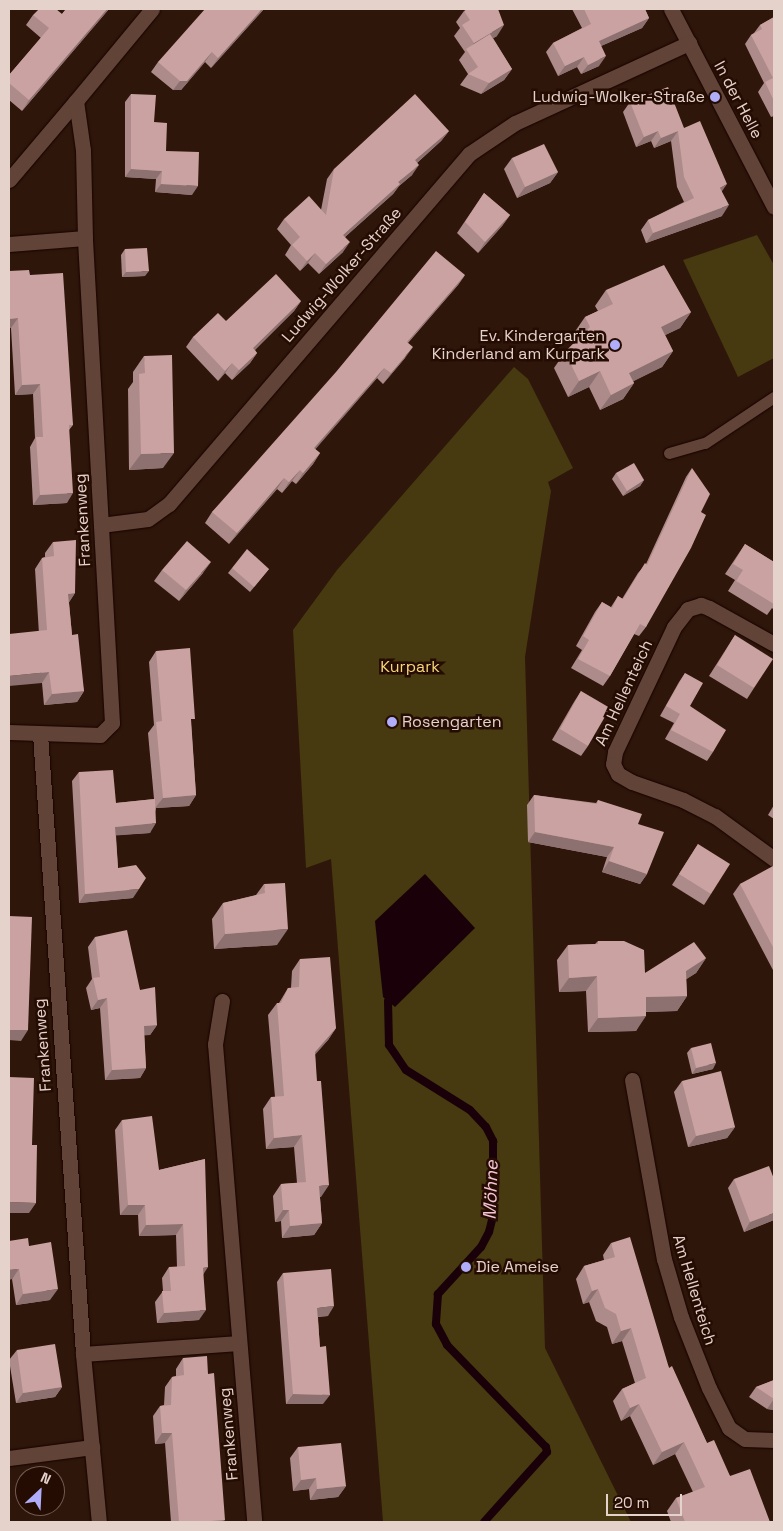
<!DOCTYPE html>
<meta charset="utf-8">
<style>
body{margin:0}
#map{position:relative;width:783px;height:1531px;overflow:hidden;background:#2f160a;font-family:"Space Grotesk",sans-serif}
div>[style]{position:absolute}
.green>*{inset:0;background:#473910}
.water>*{inset:0;background:#1a0008}
.stream>*{height:8px;margin:-4px;padding:0 4px;transform-origin:4px;border-radius:4px;background:#1a0008}
.roads{filter:drop-shadow(0 0 1px #160200) drop-shadow(0 0 1px #160200)}
.service>*{height:11px;margin:-5.5px;padding:0 5.5px;transform-origin:5.5px;border-radius:5.5px;background:#614337}
.minor>*{height:15px;margin:-7.5px;padding:0 7.5px;transform-origin:7.5px;border-radius:7.5px;background:#614337}
.wall>*{inset:0;background:#ad8b8a}
.shaded-wall>*{inset:0;background:#8d7171}
.building>*{inset:0;background:#c9a2a1}
.dots>*{width:14px;height:14px;translate:-50% -50%;box-sizing:border-box;border:2px solid #250c03;border-radius:50%}
span{translate:-50% -50%;white-space:nowrap;text-align:center;line-height:1.15;-webkit-text-stroke:5px #250c03;paint-order:stroke}
.poi-label{font-size:16px;color:#e5d2cb}
.right{translate:-100% -50%;text-align:right}
.left{translate:0 -50%;text-align:left}
.street-label{font-size:16px;color:#e5d2cb}
.park-label{font-size:16px;color:#f9d877}
.water-label{font-size:18px;color:#f7c5d6;font-style:italic}
.frame{position:absolute;inset:0;border:10px solid #e5d2cb;pointer-events:none}
.north{position:absolute;left:15px;top:1466px;width:50px;height:50px;box-sizing:border-box;background:#250c03;border:1px solid #725b53;border-radius:50%;rotate:25deg;font-size:14px;font-weight:700;line-height:20px;text-align:center;color:#e5d2cb}
.north::after{content:'';display:block;margin:auto;width:18px;height:22px;background:#b0aefa;clip-path:polygon(50% 0,100% 100%,50% 72%,0 100%)}
.scale{position:absolute;left:606px;top:1494px;width:76px;height:22px;box-sizing:border-box;border:2px solid #e5d2cb;border-top:0;padding-left:6px;font-size:15px;line-height:18px;white-space:nowrap;color:#e5d2cb;-webkit-text-stroke:4px #250c03;paint-order:stroke}
</style>
<div id="map">
<div class="green">
<div style="clip-path:polygon(757px 235px,774px 265px,774px 358px,738px 377px,683px 260px)"></div>
<div style="clip-path:polygon(514px 367px,528px 379px,573px 468px,548px 482px,551px 491px,525px 657px,545px 1348px,631px 1522px,383px 1522px,331px 859px,306px 868px,293px 630px,337px 570px)"></div>
</div>
<div class="water">
<div style="clip-path:polygon(425px 874px,475px 928px,395px 1007px,383px 997px,375px 921px)"></div>
</div>
<div class="stream">
<div style="left:388px;top:1001px;width:44px;rotate:88.7deg"></div>
<div style="left:389px;top:1045px;width:30px;rotate:56deg"></div>
<div style="left:406px;top:1070px;width:75px;rotate:32deg"></div>
<div style="left:470px;top:1110px;width:23px;rotate:47deg"></div>
<div style="left:486px;top:1127px;width:16px;rotate:63deg"></div>
<div style="left:493px;top:1141px;width:75px;rotate:90deg"></div>
<div style="left:493px;top:1216px;width:16px;rotate:104deg"></div>
<div style="left:489px;top:1232px;width:17px;rotate:118deg"></div>
<div style="left:481px;top:1247px;width:64px;rotate:132.5deg"></div>
<div style="left:438px;top:1294px;width:30px;rotate:94deg"></div>
<div style="left:436px;top:1324px;width:24px;rotate:62deg"></div>
<div style="left:447px;top:1345px;width:142px;rotate:45.9deg"></div>
<div style="left:546px;top:1447px;width:5px;rotate:79deg"></div>
<div style="left:547px;top:1452px;width:94px;rotate:132deg"></div>
</div>
<div class="roads">
<div class="service">
<div style="left:669px;top:453px;width:37px;rotate:-16deg"></div>
<div style="left:705px;top:443px;width:83px;rotate:-33.7deg"></div>
</div>
<div class="minor">
<div style="left:671px;top:9px;width:223px;rotate:62.5deg"></div>
<div style="left:9px;top:180px;width:104px;rotate:-49.7deg"></div>
<div style="left:9px;top:244px;width:76px;rotate:-4.5deg"></div>
<div style="left:101px;top:525px;width:47px;rotate:-7.3deg"></div>
<div style="left:148px;top:519px;width:26px;rotate:-36deg"></div>
<div style="left:169px;top:504px;width:461px;rotate:-49.4deg"></div>
<div style="left:469px;top:154px;width:55px;rotate:-34deg"></div>
<div style="left:515px;top:123px;width:192px;rotate:-24.7deg"></div>
<div style="left:774px;top:644px;width:74px;rotate:-151deg"></div>
<div style="left:709px;top:608px;width:9px;rotate:-159deg"></div>
<div style="left:701px;top:605px;width:14px;rotate:163deg"></div>
<div style="left:688px;top:609px;width:23px;rotate:128deg"></div>
<div style="left:674px;top:627px;width:138px;rotate:115.3deg"></div>
<div style="left:615px;top:752px;width:12px;rotate:99deg"></div>
<div style="left:613px;top:764px;width:11px;rotate:63deg"></div>
<div style="left:618px;top:774px;width:16px;rotate:30deg"></div>
<div style="left:632px;top:782px;width:54px;rotate:19.4deg"></div>
<div style="left:683px;top:800px;width:36px;rotate:27deg"></div>
<div style="left:715px;top:816px;width:73px;rotate:36.1deg"></div>
<div style="left:9px;top:732px;width:91px;rotate:1.9deg"></div>
<div style="left:100px;top:735px;width:17px;rotate:-45deg"></div>
<div style="left:112px;top:723px;width:486px;rotate:-93.2deg"></div>
<div style="left:85px;top:238px;width:88px;rotate:-91.3deg"></div>
<div style="left:83px;top:150px;width:49px;rotate:-98.1deg"></div>
<div style="left:76px;top:101px;width:119px;rotate:-50.4deg"></div>
<div style="left:40px;top:734px;width:621px;rotate:86.03deg"></div>
<div style="left:83px;top:1354px;width:169px;rotate:84.6deg"></div>
<div style="left:222px;top:1001px;width:44px;rotate:99.2deg"></div>
<div style="left:215px;top:1044px;width:480px;rotate:85.3deg"></div>
<div style="left:632px;top:1080px;width:182px;rotate:79.9deg"></div>
<div style="left:664px;top:1259px;width:60px;rotate:73.7deg"></div>
<div style="left:681px;top:1317px;width:76px;rotate:68.5deg"></div>
<div style="left:709px;top:1388px;width:45px;rotate:63.4deg"></div>
<div style="left:729px;top:1428px;width:19px;rotate:35deg"></div>
<div style="left:745px;top:1439px;width:29px;rotate:2deg"></div>
<div style="left:83px;top:1354px;width:156px;rotate:-4deg"></div>
<div style="left:9px;top:1458px;width:84px;rotate:-7.5deg"></div>
</div>
</div>
<div class="wall">
<div style="clip-path:polygon(66px 9px,109px 9px,22px 111px,9px 100px,9px 75px,41px 38px,26px 25px,33px 15px,62px 14px)"></div>
<div style="clip-path:polygon(264px 9px,211px 68px,205px 62px,181px 90px,173px 90px,151px 72px,158px 62px)"></div>
<div style="clip-path:polygon(572px 9px,645px 9px,649px 18px,642px 28px,601px 46px,599px 66px,581px 74px,577px 67px,558px 76px,546px 52px,553px 43px,582px 28px)"></div>
<div style="clip-path:polygon(464px 11px,497px 36px,493px 38px,512px 69px,504px 80px,481px 94px,460px 85px,468px 74px,459px 60px,465px 52px,454px 36px,460px 28px,456px 22px)"></div>
<div style="clip-path:polygon(774px 17px,774px 116px,771px 117px,758px 92px,764px 83px,745px 44px,751px 35px,754px 33px,760px 25px)"></div>
<div style="clip-path:polygon(131px 94px,154px 122px,166px 151px,192px 195px,155px 192px,156px 179px,125px 177px,125px 102px)"></div>
<div style="clip-path:polygon(630px 102px,684px 128px,722px 191px,722px 216px,646px 243px,641px 230px,648px 220px,684px 202px,677px 187px,671px 141px,654px 148px,651px 141px,636px 147px,623px 112px)"></div>
<div style="clip-path:polygon(449px 131px,441px 141px,417px 163px,412px 175px,399px 186px,393px 194px,345px 237px,343px 252px,319px 274px,308px 263px,300px 271px,285px 255px,291px 245px,277px 229px,284px 219px,321px 210px,327px 179px,334px 169px)"></div>
<div style="clip-path:polygon(512px 158px,558px 172px,550px 183px,517px 198px,504px 169px)"></div>
<div style="clip-path:polygon(484px 193px,510px 215px,502px 226px,478px 253px,457px 233px)"></div>
<div style="clip-path:polygon(125px 249px,145px 276px,122px 277px,121px 255px)"></div>
<div style="clip-path:polygon(9px 271px,30px 275px,73px 425px,69px 430px,67px 503px,33px 505px,30px 447px,35px 438px,33px 394px,15px 395px,11px 328px,9px 328px)"></div>
<div style="clip-path:polygon(465px 275px,458px 285px,408px 343px,405px 358px,383px 384px,377px 378px,315px 449px,320px 453px,313px 464px,296px 484px,292px 481px,282px 493px,277px 489px,229px 544px,205px 523px,212px 512px)"></div>
<div style="clip-path:polygon(606px 290px,691px 312px,680px 328px,665px 335px,673px 351px,662px 367px,633px 381px,634px 383px,623px 399px,600px 410px,589px 387px,568px 397px,554px 368px,565px 352px,577px 340px,574px 333px,585px 317px,598px 311px,595px 306px)"></div>
<div style="clip-path:polygon(301px 301px,294px 311px,255px 350px,257px 353px,250px 363px,232px 380px,225px 373px,218px 381px,186px 347px,193px 337px,226px 321px)"></div>
<div style="clip-path:polygon(144px 356px,163px 468px,129px 470px,128px 389px,133px 382px,133px 372px)"></div>
<div style="clip-path:polygon(692px 468px,646px 627px,639px 636px,634px 634px,610px 676px,603px 686px,571px 668px,582px 650px,576px 646px,595px 612px,602px 602px,611px 607px,618px 596px,622px 599px,638px 573px,646px 564px,686px 477px)"></div>
<div style="clip-path:polygon(616px 473px,644px 480px,640px 486px,623px 496px,612px 479px)"></div>
<div style="clip-path:polygon(53px 542px,75px 593px,69px 602px,72px 635px,84px 691px,77px 702px,44px 705px,42px 683px,35px 569px,42px 558px,45px 557px,45px 553px)"></div>
<div style="clip-path:polygon(745px 544px,774px 562px,774px 610px,772px 608px,767px 615px,728px 591px,735px 580px,725px 574px)"></div>
<div style="clip-path:polygon(232px 568px,269px 569px,250px 592px,228px 573px)"></div>
<div style="clip-path:polygon(162px 570px,203px 573px,179px 601px,154px 581px)"></div>
<div style="clip-path:polygon(735px 635px,754px 688px,747px 699px,709px 676px)"></div>
<div style="clip-path:polygon(156px 651px,191px 724px,196px 795px,189px 806px,156px 808px,150px 833px,116px 835px,118px 868px,133px 898px,79px 903px,72px 781px,79px 772px,116px 803px,154px 799px,148px 733px,154px 725px,149px 662px)"></div>
<div style="clip-path:polygon(685px 673px,690px 706px,713px 752px,707px 761px,665px 739px,674px 723px,660px 716px,679px 682px)"></div>
<div style="clip-path:polygon(581px 691px,588px 746px,581px 756px,552px 740px,574px 702px)"></div>
<div style="clip-path:polygon(534px 795px,596px 803px,598px 800px,638px 824px,647px 874px,640px 884px,602px 872px,607px 857px,528px 842px,527px 805px)"></div>
<div style="clip-path:polygon(774px 805px,774px 819px,768px 815px)"></div>
<div style="clip-path:polygon(698px 844px,711px 894px,704px 905px,672px 885px)"></div>
<div style="clip-path:polygon(774px 869px,774px 972px,733px 894px,740px 884px)"></div>
<div style="clip-path:polygon(264px 884px,277px 945px,214px 949px,212px 919px,223px 903px,256px 895px)"></div>
<div style="clip-path:polygon(95px 937px,140px 990px,157px 1025px,150px 1035px,144px 1035px,146px 1068px,140px 1078px,105px 1080px,100px 1008px,91px 1010px,86px 988px,92px 979px,88px 947px)"></div>
<div style="clip-path:polygon(598px 941px,645px 973px,706px 958px,696px 973px,686px 979px,687px 996px,677px 1011px,646px 1012px,636px 1031px,588px 1032px,586px 991px,559px 992px,557px 960px,568px 945px,595px 944px)"></div>
<div style="clip-path:polygon(300px 959px,336px 1028px,328px 1040px,315px 1054px,321px 1197px,320px 1197px,322px 1223px,314px 1235px,282px 1238px,281px 1221px,275px 1222px,273px 1196px,281px 1184px,297px 1183px,294px 1147px,266px 1149px,263px 1109px,271px 1097px,275px 1097px,268px 1015px,277px 1003px,279px 1003px,288px 988px,291px 988px,292px 971px)"></div>
<div style="clip-path:polygon(691px 1048px,713px 1069px,692px 1074px,687px 1053px)"></div>
<div style="clip-path:polygon(682px 1081px,735px 1127px,727px 1138px,688px 1147px,674px 1092px)"></div>
<div style="clip-path:polygon(122px 1120px,159px 1170px,205px 1159px,203px 1275px,199px 1320px,157px 1323px,155px 1302px,163px 1291px,162px 1278px,169px 1267px,177px 1267px,176px 1235px,139px 1236px,138px 1215px,120px 1215px,115px 1130px)"></div>
<div style="clip-path:polygon(734px 1179px,774px 1220px,744px 1232px,728px 1188px)"></div>
<div style="clip-path:polygon(611px 1243px,669px 1368px,707px 1443px,730px 1476px,770px 1522px,671px 1522px,667px 1511px,676px 1498px,693px 1492px,675px 1454px,653px 1465px,630px 1416px,621px 1421px,613px 1401px,622px 1389px,635px 1383px,622px 1341px,612px 1344px,607px 1327px,596px 1321px,589px 1302px,583px 1304px,576px 1279px,584px 1266px,604px 1260px,603px 1255px)"></div>
<div style="clip-path:polygon(29px 1246px,50px 1300px,16px 1305px,12px 1279px)"></div>
<div style="clip-path:polygon(283px 1273px,328px 1316px,318px 1317px,323px 1404px,286px 1404px,277px 1282px)"></div>
<div style="clip-path:polygon(17px 1350px,62px 1387px,55px 1397px,16px 1403px,9px 1360px)"></div>
<div style="clip-path:polygon(183px 1358px,208px 1374px,223px 1522px,171px 1522px,165px 1443px,155px 1444px,153px 1416px,160px 1406px,164px 1405px,165px 1387px,172px 1377px,176px 1376px,176px 1369px)"></div>
<div style="clip-path:polygon(774px 1380px,774px 1410px,767px 1409px,749px 1397px,756px 1387px)"></div>
<div style="clip-path:polygon(298px 1447px,346px 1486px,338px 1497px,310px 1500px,309px 1489px,293px 1491px,290px 1458px)"></div>
</div>
<div class="shaded-wall">
<div style="clip-path:polygon(107px 9px,109px 9px,22px 111px,29px 100px)"></div>
<div style="clip-path:polygon(262px 9px,264px 9px,211px 68px,218px 58px)"></div>
<div style="clip-path:polygon(649px 18px,642px 28px,592px 50px,599px 41px)"></div>
<div style="clip-path:polygon(504px 25px,497px 36px,469px 53px,468px 52px,474px 43px)"></div>
<div style="clip-path:polygon(212px 52px,205px 62px,181px 90px,173px 90px,180px 81px)"></div>
<div style="clip-path:polygon(606px 56px,599px 66px,581px 74px,588px 65px)"></div>
<div style="clip-path:polygon(584px 57px,577px 67px,558px 76px,565px 66px)"></div>
<div style="clip-path:polygon(512px 69px,504px 80px,481px 94px,489px 83px)"></div>
<div style="clip-path:polygon(449px 131px,441px 141px,408px 171px,415px 160px)"></div>
<div style="clip-path:polygon(658px 131px,651px 141px,636px 147px,644px 137px)"></div>
<div style="clip-path:polygon(678px 131px,671px 141px,654px 148px,661px 138px)"></div>
<div style="clip-path:polygon(419px 165px,412px 175px,399px 186px,393px 194px,336px 245px,343px 235px,398px 182px)"></div>
<div style="clip-path:polygon(131px 169px,162px 171px,156px 179px,125px 177px)"></div>
<div style="clip-path:polygon(558px 172px,550px 183px,517px 198px,525px 187px)"></div>
<div style="clip-path:polygon(161px 184px,198px 186px,192px 195px,155px 192px)"></div>
<div style="clip-path:polygon(727px 184px,720px 194px,720px 188px)"></div>
<div style="clip-path:polygon(729px 205px,722px 216px,646px 243px,653px 233px)"></div>
<div style="clip-path:polygon(510px 215px,502px 226px,478px 253px,485px 242px)"></div>
<div style="clip-path:polygon(350px 242px,343px 252px,319px 274px,326px 264px)"></div>
<div style="clip-path:polygon(315px 253px,308px 263px,300px 271px,307px 261px)"></div>
<div style="clip-path:polygon(149px 271px,145px 276px,122px 277px,126px 272px)"></div>
<div style="clip-path:polygon(465px 275px,458px 285px,399px 352px,407px 342px)"></div>
<div style="clip-path:polygon(301px 301px,294px 311px,246px 358px,253px 348px)"></div>
<div style="clip-path:polygon(691px 312px,680px 328px,649px 343px,661px 327px)"></div>
<div style="clip-path:polygon(18px 318px,11px 328px,9px 328px,9px 319px)"></div>
<div style="clip-path:polygon(413px 347px,405px 358px,383px 384px,391px 373px)"></div>
<div style="clip-path:polygon(673px 351px,662px 367px,618px 389px,629px 373px)"></div>
<div style="clip-path:polygon(257px 353px,250px 363px,232px 380px,239px 370px)"></div>
<div style="clip-path:polygon(232px 363px,225px 373px,218px 381px,225px 371px)"></div>
<div style="clip-path:polygon(384px 368px,377px 378px,307px 459px,314px 448px)"></div>
<div style="clip-path:polygon(600px 371px,589px 387px,568px 397px,579px 381px)"></div>
<div style="clip-path:polygon(634px 383px,623px 399px,600px 410px,611px 395px)"></div>
<div style="clip-path:polygon(40px 384px,33px 394px,15px 395px,22px 385px)"></div>
<div style="clip-path:polygon(174px 453px,163px 468px,129px 470px,141px 454px)"></div>
<div style="clip-path:polygon(320px 453px,313px 464px,296px 484px,303px 473px)"></div>
<div style="clip-path:polygon(300px 470px,292px 481px,282px 493px,289px 482px)"></div>
<div style="clip-path:polygon(284px 478px,277px 489px,229px 544px,237px 533px)"></div>
<div style="clip-path:polygon(644px 480px,640px 486px,623px 496px,627px 491px)"></div>
<div style="clip-path:polygon(73px 493px,67px 503px,33px 505px,40px 495px)"></div>
<div style="clip-path:polygon(211px 562px,203px 573px,179px 601px,186px 590px)"></div>
<div style="clip-path:polygon(75px 593px,68px 604px,68px 594px)"></div>
<div style="clip-path:polygon(49px 672px,42px 683px,9px 686px,9px 676px)"></div>
<div style="clip-path:polygon(84px 691px,77px 702px,44px 705px,52px 694px)"></div>
<div style="clip-path:polygon(196px 795px,189px 806px,155px 808px,163px 798px)"></div>
<div style="clip-path:polygon(156px 823px,150px 833px,109px 836px,115px 827px)"></div>
<div style="clip-path:polygon(535px 832px,614px 847px,607px 857px,528px 842px)"></div>
<div style="clip-path:polygon(609px 861px,647px 874px,640px 884px,602px 872px)"></div>
<div style="clip-path:polygon(139px 889px,133px 898px,79px 903px,85px 894px)"></div>
<div style="clip-path:polygon(288px 929px,277px 945px,214px 949px,225px 934px)"></div>
<div style="clip-path:polygon(706px 958px,696px 973px,676px 986px,686px 971px)"></div>
<div style="clip-path:polygon(597px 976px,586px 991px,559px 992px,569px 978px)"></div>
<div style="clip-path:polygon(687px 996px,677px 1011px,635px 1012px,646px 997px)"></div>
<div style="clip-path:polygon(107px 998px,100px 1008px,91px 1010px,98px 1000px)"></div>
<div style="clip-path:polygon(646px 1016px,636px 1031px,588px 1032px,598px 1018px)"></div>
<div style="clip-path:polygon(157px 1025px,150px 1035px,137px 1036px,144px 1026px)"></div>
<div style="clip-path:polygon(336px 1028px,328px 1040px,307px 1064px,315px 1052px)"></div>
<div style="clip-path:polygon(9px 1030px,28px 1030px,21px 1041px,9px 1040px)"></div>
<div style="clip-path:polygon(716px 1063px,713px 1069px,692px 1074px,696px 1068px)"></div>
<div style="clip-path:polygon(146px 1068px,140px 1078px,105px 1080px,112px 1070px)"></div>
<div style="clip-path:polygon(735px 1127px,727px 1138px,688px 1147px,696px 1136px)"></div>
<div style="clip-path:polygon(302px 1135px,294px 1147px,266px 1149px,274px 1138px)"></div>
<div style="clip-path:polygon(329px 1185px,321px 1197px,310px 1198px,319px 1186px)"></div>
<div style="clip-path:polygon(9px 1202px,36px 1203px,29px 1213px,9px 1213px)"></div>
<div style="clip-path:polygon(128px 1205px,145px 1205px,138px 1215px,120px 1215px)"></div>
<div style="clip-path:polygon(283px 1210px,289px 1210px,281px 1221px,275px 1222px)"></div>
<div style="clip-path:polygon(774px 1213px,774px 1220px,744px 1232px,750px 1222px)"></div>
<div style="clip-path:polygon(322px 1223px,314px 1235px,282px 1238px,290px 1226px)"></div>
<div style="clip-path:polygon(183px 1224px,176px 1235px,139px 1236px,146px 1225px)"></div>
<div style="clip-path:polygon(208px 1267px,201px 1278px,203px 1268px)"></div>
<div style="clip-path:polygon(19px 1269px,12px 1279px,9px 1280px,9px 1270px)"></div>
<div style="clip-path:polygon(58px 1289px,50px 1300px,16px 1305px,23px 1294px)"></div>
<div style="clip-path:polygon(598px 1289px,589px 1302px,583px 1304px,592px 1291px)"></div>
<div style="clip-path:polygon(334px 1306px,328px 1316px,311px 1317px,317px 1308px)"></div>
<div style="clip-path:polygon(206px 1310px,199px 1320px,157px 1323px,164px 1313px)"></div>
<div style="clip-path:polygon(631px 1328px,622px 1341px,612px 1344px,621px 1331px)"></div>
<div style="clip-path:polygon(62px 1387px,55px 1397px,16px 1403px,23px 1393px)"></div>
<div style="clip-path:polygon(293px 1394px,330px 1395px,323px 1404px,286px 1404px)"></div>
<div style="clip-path:polygon(774px 1399px,774px 1410px,767px 1409px)"></div>
<div style="clip-path:polygon(639px 1404px,630px 1416px,621px 1421px,630px 1408px)"></div>
<div style="clip-path:polygon(162px 1433px,172px 1433px,165px 1443px,155px 1444px)"></div>
<div style="clip-path:polygon(684px 1442px,675px 1454px,653px 1465px,662px 1452px)"></div>
<div style="clip-path:polygon(316px 1478px,309px 1489px,293px 1491px,301px 1480px)"></div>
<div style="clip-path:polygon(346px 1486px,338px 1497px,310px 1500px,317px 1489px)"></div>
<div style="clip-path:polygon(225px 1520px,223px 1522px,195px 1522px)"></div>
</div>
<div class="building">
<div style="clip-path:polygon(39px 9px,56px 9px,62px 14px,66px 9px,107px 9px,29px 100px,9px 83px,9px 75px,49px 28px,33px 15px)"></div>
<div style="clip-path:polygon(205px 9px,262px 9px,218px 58px,212px 52px,187px 81px,180px 81px,158px 62px)"></div>
<div style="clip-path:polygon(467px 9px,498px 9px,504px 25px,474px 43px,462px 25px,470px 20px,464px 11px)"></div>
<div style="clip-path:polygon(584px 9px,645px 9px,649px 18px,599px 41px,606px 56px,588px 65px,584px 57px,565px 66px,553px 43px,591px 24px)"></div>
<div style="clip-path:polygon(774px 17px,774px 101px,765px 82px,773px 78px,751px 35px,762px 29px,760px 25px)"></div>
<div style="clip-path:polygon(490px 34px,512px 69px,489px 83px,468px 74px,478px 67px,466px 49px)"></div>
<div style="clip-path:polygon(668px 87px,684px 128px,700px 121px,727px 184px,720px 188px,729px 205px,653px 233px,648px 220px,694px 198px,684px 177px,678px 131px,661px 138px,658px 131px,644px 137px,630px 102px)"></div>
<div style="clip-path:polygon(131px 94px,156px 95px,154px 122px,167px 123px,166px 151px,199px 152px,198px 186px,161px 184px,162px 171px,131px 169px)"></div>
<div style="clip-path:polygon(415px 94px,449px 131px,415px 160px,419px 165px,398px 182px,400px 184px,343px 235px,350px 242px,326px 264px,315px 253px,307px 261px,292px 245px,300px 237px,284px 219px,309px 196px,326px 215px,334px 169px)"></div>
<div style="clip-path:polygon(544px 144px,558px 172px,525px 187px,512px 158px)"></div>
<div style="clip-path:polygon(484px 193px,510px 215px,485px 242px,465px 222px)"></div>
<div style="clip-path:polygon(147px 248px,149px 271px,126px 272px,125px 249px)"></div>
<div style="clip-path:polygon(436px 251px,465px 275px,407px 342px,413px 347px,391px 373px,384px 368px,314px 448px,320px 453px,303px 473px,300px 470px,289px 482px,284px 478px,237px 533px,212px 512px,336px 372px)"></div>
<div style="clip-path:polygon(664px 265px,691px 312px,661px 327px,673px 351px,629px 373px,634px 383px,611px 395px,600px 371px,579px 381px,565px 352px,590px 327px,585px 317px,613px 304px,606px 290px)"></div>
<div style="clip-path:polygon(29px 270px,30px 275px,63px 273px,73px 425px,69px 425px,73px 493px,40px 495px,36px 437px,43px 437px,40px 384px,22px 385px,18px 318px,9px 319px,9px 271px)"></div>
<div style="clip-path:polygon(276px 274px,301px 301px,253px 348px,257px 353px,239px 370px,232px 363px,225px 371px,193px 337px,218px 313px,226px 321px)"></div>
<div style="clip-path:polygon(172px 355px,174px 453px,141px 454px,139px 374px,145px 373px,144px 356px)"></div>
<div style="clip-path:polygon(634px 463px,644px 480px,627px 491px,616px 473px)"></div>
<div style="clip-path:polygon(692px 468px,710px 494px,701px 512px,706px 515px,691px 548px,646px 627px,640px 624px,610px 676px,578px 659px,589px 640px,583px 636px,602px 602px,612px 608px,618px 596px,623px 599px,645px 563px,647px 565px)"></div>
<div style="clip-path:polygon(76px 540px,75px 593px,68px 594px,72px 635px,78px 634px,84px 691px,52px 694px,49px 672px,9px 676px,9px 634px,47px 630px,42px 558px,54px 556px,53px 542px)"></div>
<div style="clip-path:polygon(187px 541px,211px 562px,186px 590px,162px 570px)"></div>
<div style="clip-path:polygon(745px 544px,774px 562px,774px 604px,736px 581px,743px 570px,733px 564px)"></div>
<div style="clip-path:polygon(247px 549px,269px 569px,254px 587px,232px 568px)"></div>
<div style="clip-path:polygon(735px 635px,773px 659px,754px 688px,717px 665px)"></div>
<div style="clip-path:polygon(190px 648px,195px 719px,191px 719px,196px 795px,163px 798px,156px 722px,162px 721px,156px 651px)"></div>
<div style="clip-path:polygon(685px 673px,703px 683px,690px 706px,726px 730px,713px 752px,671px 730px,680px 714px,666px 706px)"></div>
<div style="clip-path:polygon(581px 691px,610px 708px,588px 746px,560px 729px)"></div>
<div style="clip-path:polygon(9px 744px,10px 744px,9px 767px)"></div>
<div style="clip-path:polygon(113px 770px,116px 803px,155px 799px,156px 823px,115px 827px,118px 868px,136px 865px,146px 878px,139px 889px,85px 894px,79px 772px)"></div>
<div style="clip-path:polygon(534px 795px,597px 804px,598px 800px,642px 814px,638px 824px,664px 832px,647px 874px,609px 861px,614px 847px,535px 832px)"></div>
<div style="clip-path:polygon(698px 844px,730px 864px,711px 894px,679px 874px)"></div>
<div style="clip-path:polygon(773px 866px,774px 869px,774px 949px,740px 884px)"></div>
<div style="clip-path:polygon(285px 883px,288px 929px,225px 934px,223px 903px,265px 893px,264px 884px)"></div>
<div style="clip-path:polygon(9px 916px,32px 917px,28px 1030px,9px 1030px)"></div>
<div style="clip-path:polygon(127px 930px,140px 990px,155px 987px,157px 1025px,144px 1026px,146px 1068px,112px 1070px,107px 998px,98px 1000px,93px 978px,100px 977px,95px 937px)"></div>
<div style="clip-path:polygon(598px 941px,624px 941px,644px 950px,645px 973px,694px 942px,706px 958px,686px 971px,687px 996px,646px 997px,646px 1016px,598px 1018px,597px 976px,569px 978px,568px 945px,598px 944px)"></div>
<div style="clip-path:polygon(330px 957px,336px 1028px,315px 1052px,317px 1081px,321px 1081px,329px 1185px,319px 1186px,322px 1223px,290px 1226px,289px 1210px,283px 1210px,281px 1184px,306px 1182px,302px 1135px,274px 1138px,271px 1097px,284px 1096px,277px 1003px,281px 1003px,288px 988px,299px 987px,300px 959px)"></div>
<div style="clip-path:polygon(711px 1043px,716px 1063px,696px 1068px,691px 1048px)"></div>
<div style="clip-path:polygon(721px 1071px,735px 1127px,696px 1136px,682px 1081px)"></div>
<div style="clip-path:polygon(9px 1077px,34px 1078px,32px 1145px,37px 1145px,36px 1203px,9px 1202px)"></div>
<div style="clip-path:polygon(152px 1116px,159px 1170px,205px 1159px,208px 1267px,203px 1268px,206px 1310px,164px 1313px,162px 1291px,171px 1291px,169px 1267px,185px 1266px,183px 1224px,146px 1225px,145px 1205px,128px 1205px,122px 1120px)"></div>
<div style="clip-path:polygon(769px 1166px,774px 1179px,774px 1213px,750px 1222px,734px 1179px)"></div>
<div style="clip-path:polygon(630px 1237px,669px 1368px,672px 1366px,707px 1443px,714px 1440px,730px 1476px,750px 1469px,770px 1522px,685px 1522px,676px 1498px,705px 1487px,684px 1442px,662px 1452px,639px 1404px,630px 1408px,622px 1389px,646px 1378px,631px 1328px,621px 1331px,616px 1314px,605px 1308px,598px 1289px,592px 1291px,584px 1266px,615px 1257px,611px 1243px)"></div>
<div style="clip-path:polygon(28px 1238px,29px 1246px,51px 1242px,58px 1289px,23px 1294px,19px 1269px,9px 1270px,9px 1241px)"></div>
<div style="clip-path:polygon(331px 1269px,334px 1306px,317px 1308px,320px 1347px,326px 1346px,330px 1395px,293px 1394px,283px 1273px)"></div>
<div style="clip-path:polygon(55px 1344px,62px 1387px,23px 1393px,17px 1350px)"></div>
<div style="clip-path:polygon(207px 1356px,208px 1374px,214px 1373px,225px 1520px,195px 1522px,179px 1522px,172px 1433px,162px 1433px,160px 1406px,171px 1405px,172px 1377px,184px 1375px,183px 1358px)"></div>
<div style="clip-path:polygon(774px 1380px,774px 1399px,756px 1387px)"></div>
<div style="clip-path:polygon(341px 1443px,346px 1486px,317px 1489px,316px 1478px,301px 1480px,298px 1447px)"></div>
</div>
<div class="dots">
<div style="left:715px;top:97px;background:#b0aefa"></div>
<div style="left:615px;top:345px;background:#b0aefa"></div>
<div style="left:392px;top:722px;background:#b0aefa"></div>
<div style="left:466px;top:1267px;background:#b0aefa"></div>
</div>
<div class="poi-label">
<span class="right" style="left:705px;top:97px">Ludwig-Wolker-Straße</span>
<span class="right" style="left:605px;top:345px">Ev. Kindergarten<br>Kinderland am Kurpark</span>
<span class="left" style="left:402px;top:722px">Rosengarten</span>
<span class="left" style="left:476px;top:1267px">Die Ameise</span>
</div>
<div class="street-label">
<span style="left:738px;top:100px;rotate:62deg">In der Helle</span>
<span style="left:342px;top:275px;rotate:-49deg">Ludwig-Wolker-Straße</span>
<span style="left:83px;top:520px;rotate:-93deg">Frankenweg</span>
<span style="left:624px;top:693px;rotate:-65deg">Am Hellenteich</span>
<span style="left:43px;top:1045px;rotate:-94deg">Frankenweg</span>
<span style="left:694px;top:1290px;rotate:73deg">Am Hellenteich</span>
<span style="left:229px;top:1434px;rotate:-95deg">Frankenweg</span>
</div>
<div class="park-label">
<span style="left:410px;top:667px">Kurpark</span>
</div>
<div class="water-label">
<span style="left:491px;top:1190px;rotate:-88deg">Möhne</span>
</div>
<div class="frame"></div>
<div class="north">N</div>
<div class="scale">20 m</div>
</div>
